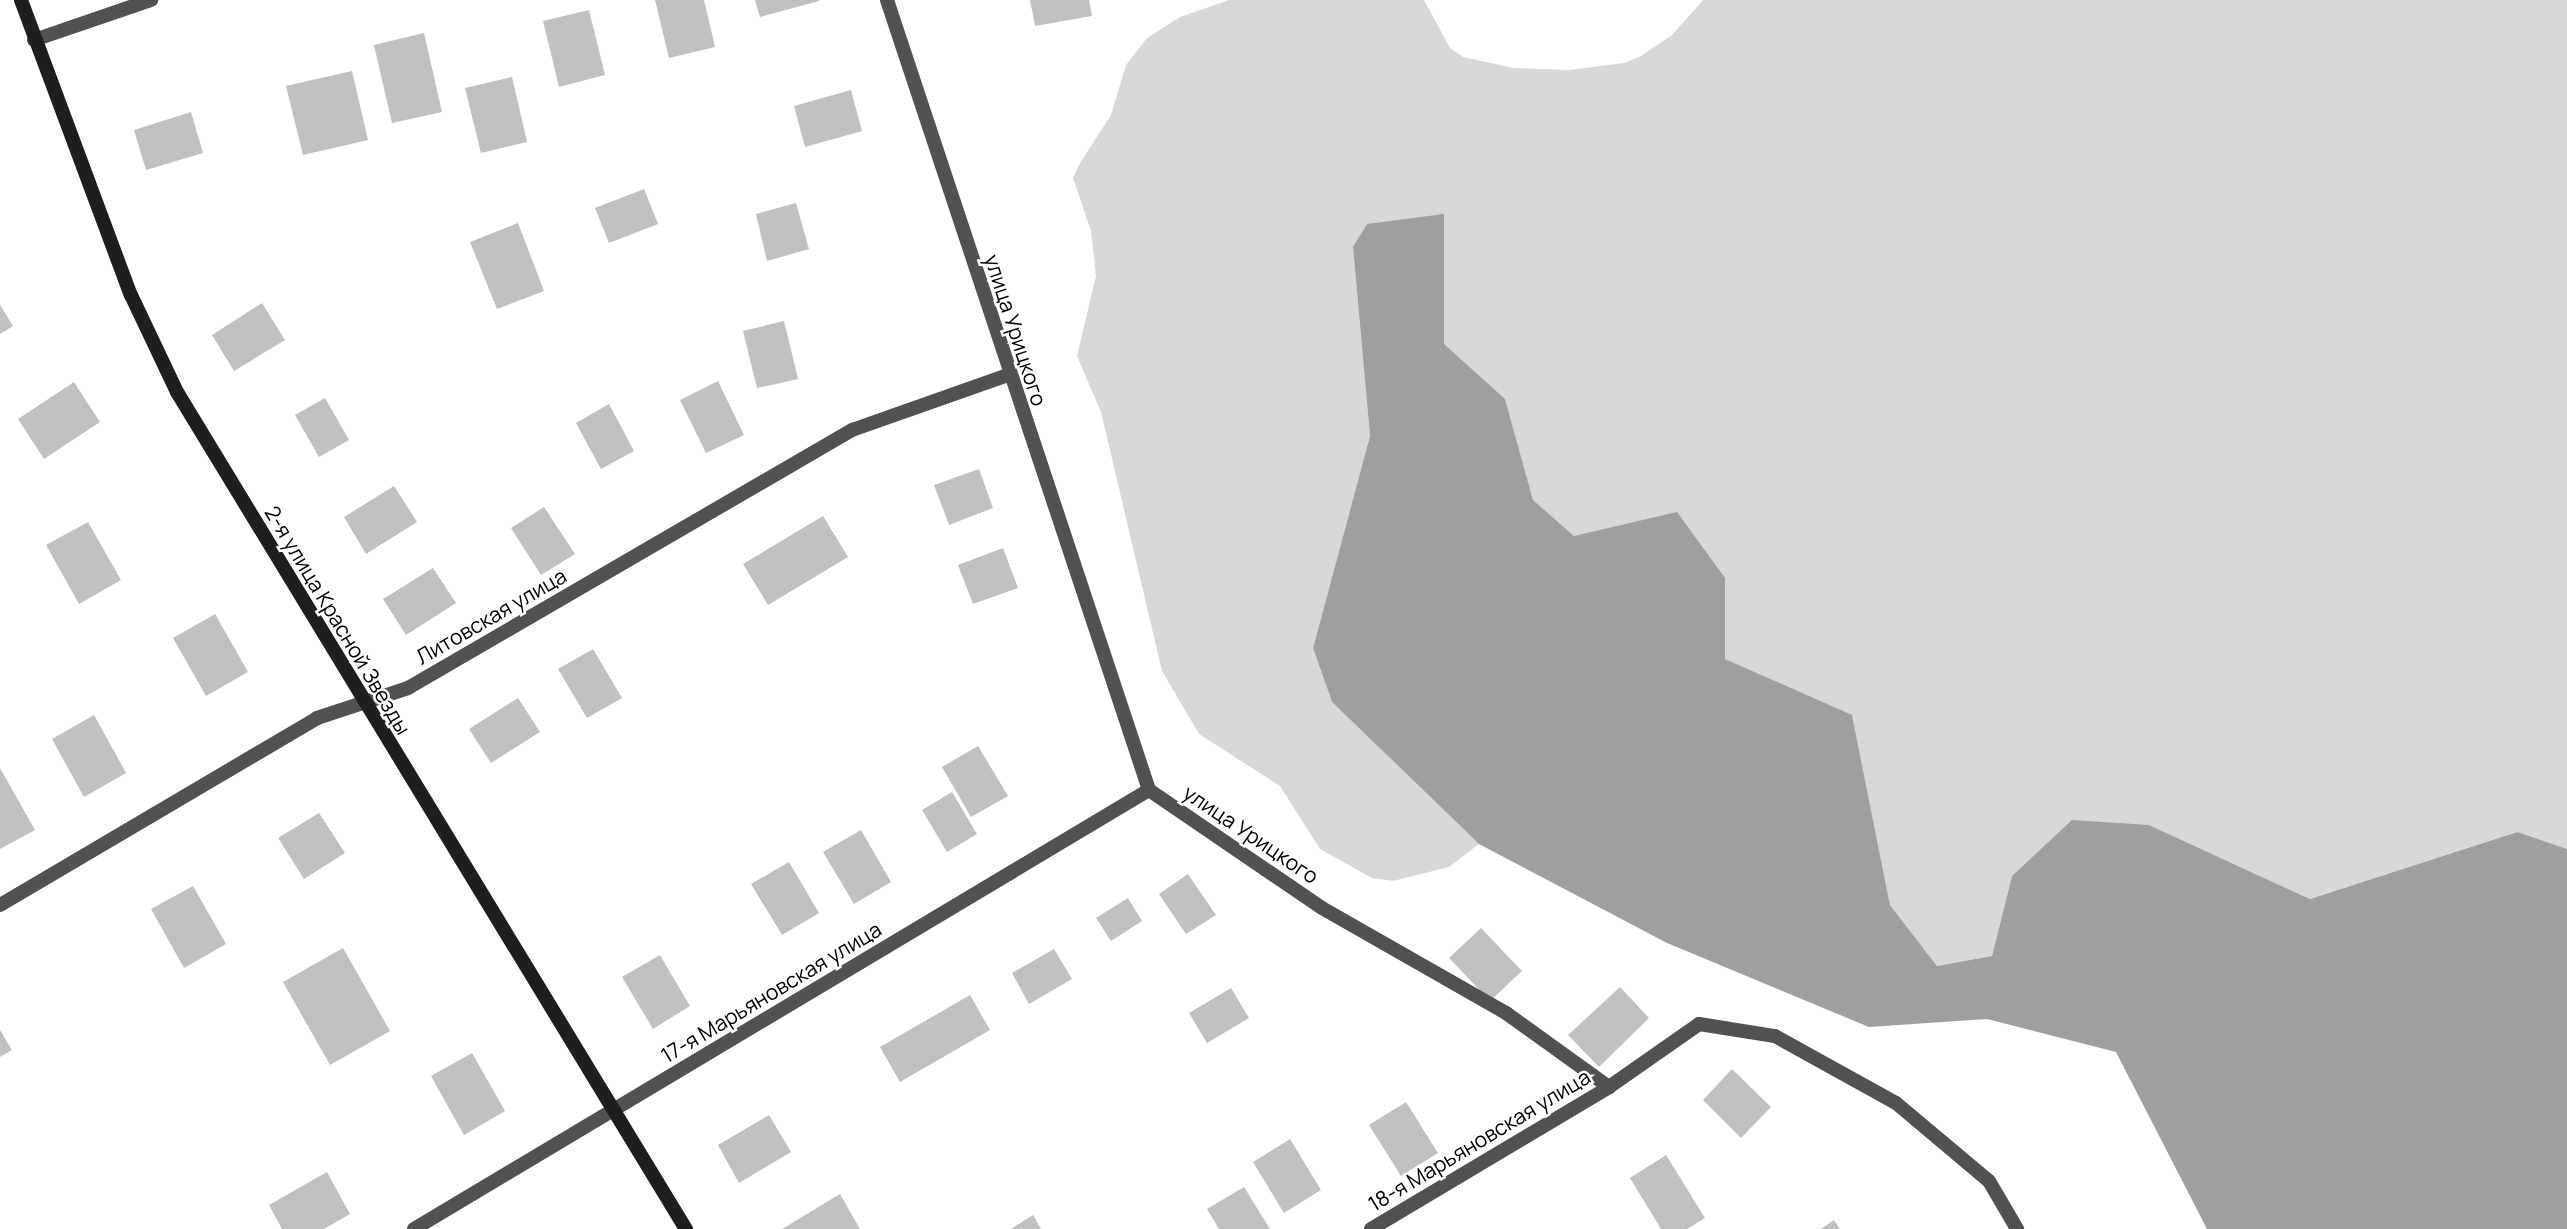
<!DOCTYPE html>
<meta charset="utf-8">
<style>
body{margin:0}
#map{position:relative;width:2567px;height:1229px;overflow:hidden;background:#fff;font-family:Manrope,sans-serif}
div>[style]{position:absolute}
.green>*{inset:0;background:#d8d8d8}
.water>*{inset:0;background:#9f9f9f}
.building>*{inset:0;background:#c0c0c0}
.street>*{height:14px;margin:-7px;padding:0 7px;transform-origin:7px;border-radius:7px;background:#515151}
.secondary>*{height:14px;margin:-7px;padding:0 7px;transform-origin:7px;border-radius:7px;background:#1e1e1e}
span{translate:-50% -50%;white-space:nowrap;text-align:center;line-height:1.15;-webkit-text-stroke:5px #fff;paint-order:stroke}
.street-label{font-size:21px;color:#000}
</style>
<div id="map">
<div class="green">
<div style="clip-path:polygon(1229px 0,1424px 0,1450px 48px,1463px 57px,1514px 68px,1569px 70px,1624px 63px,1641px 56px,1672px 35px,1703px 0,2567px 0,2567px 849px,2516px 832px,2310px 899px,2149px 825px,2012px 876px,1992px 956px,1937px 966px,1890px 905px,1852px 716px,1725px 659px,1725px 578px,1574px 536px,1533px 500px,1505px 399px,1444px 345px,1444px 215px,1353px 247px,1370px 436px,1313px 648px,1332px 702px,1479px 844px,1449px 867px,1393px 881px,1372px 878px,1320px 849px,1280px 786px,1199px 734px,1162px 671px,1101px 412px,1077px 356px,1096px 276px,1091px 231px,1073px 178px,1080px 163px,1111px 115px,1126px 65px,1147px 38px,1180px 17px)"></div>
</div>
<div class="water">
<div style="clip-path:polygon(1444px 214px,1444px 344px,1505px 399px,1533px 500px,1574px 536px,1677px 512px,1725px 578px,1725px 659px,1852px 715px,1890px 905px,1937px 966px,1992px 956px,2012px 876px,2072px 820px,2149px 825px,2310px 899px,2517px 832px,2567px 849px,2567px 1229px,2207px 1229px,2116px 1052px,1987px 1019px,1869px 1027px,1667px 943px,1479px 844px,1332px 702px,1313px 648px,1370px 436px,1353px 247px,1367px 224px)"></div>
</div>
<div class="building">
<div style="clip-path:polygon(655px 0,704px 0,715px 47px,669px 58px)"></div>
<div style="clip-path:polygon(755px 0,819px 0,819px 1px,760px 17px)"></div>
<div style="clip-path:polygon(1030px 0,1089px 0,1092px 16px,1035px 26px)"></div>
<div style="clip-path:polygon(589px 10px,605px 75px,559px 87px,543px 21px)"></div>
<div style="clip-path:polygon(424px 33px,442px 112px,392px 123px,374px 45px)"></div>
<div style="clip-path:polygon(352px 71px,368px 140px,303px 155px,286px 86px)"></div>
<div style="clip-path:polygon(512px 77px,527px 142px,481px 153px,465px 88px)"></div>
<div style="clip-path:polygon(851px 90px,862px 131px,805px 147px,794px 106px)"></div>
<div style="clip-path:polygon(191px 112px,203px 153px,146px 170px,134px 130px)"></div>
<div style="clip-path:polygon(644px 189px,658px 224px,609px 243px,595px 208px)"></div>
<div style="clip-path:polygon(796px 203px,809px 249px,767px 261px,756px 214px)"></div>
<div style="clip-path:polygon(518px 223px,544px 291px,497px 309px,470px 242px)"></div>
<div style="clip-path:polygon(262px 303px,285px 340px,234px 371px,212px 335px)"></div>
<div style="clip-path:polygon(0 305px,13px 326px,0 334px)"></div>
<div style="clip-path:polygon(784px 321px,798px 379px,757px 388px,743px 331px)"></div>
<div style="clip-path:polygon(718px 381px,744px 435px,706px 453px,680px 400px)"></div>
<div style="clip-path:polygon(74px 382px,100px 422px,44px 459px,18px 419px)"></div>
<div style="clip-path:polygon(325px 398px,349px 440px,319px 457px,295px 415px)"></div>
<div style="clip-path:polygon(609px 404px,634px 451px,601px 469px,576px 423px)"></div>
<div style="clip-path:polygon(979px 469px,993px 508px,949px 525px,934px 485px)"></div>
<div style="clip-path:polygon(394px 486px,417px 522px,366px 554px,344px 517px)"></div>
<div style="clip-path:polygon(544px 507px,575px 554px,541px 575px,511px 528px)"></div>
<div style="clip-path:polygon(823px 516px,848px 557px,768px 605px,743px 564px)"></div>
<div style="clip-path:polygon(88px 522px,121px 580px,79px 604px,46px 545px)"></div>
<div style="clip-path:polygon(1003px 548px,1018px 588px,973px 604px,958px 565px)"></div>
<div style="clip-path:polygon(433px 568px,456px 603px,406px 635px,383px 599px)"></div>
<div style="clip-path:polygon(215px 614px,248px 672px,206px 696px,173px 638px)"></div>
<div style="clip-path:polygon(593px 649px,622px 698px,587px 718px,558px 669px)"></div>
<div style="clip-path:polygon(518px 698px,540px 732px,491px 763px,469px 729px)"></div>
<div style="clip-path:polygon(94px 715px,126px 773px,84px 797px,52px 739px)"></div>
<div style="clip-path:polygon(978px 746px,1008px 796px,971px 817px,942px 767px)"></div>
<div style="clip-path:polygon(0 768px,35px 830px,0 849px)"></div>
<div style="clip-path:polygon(952px 792px,977px 834px,947px 852px,922px 810px)"></div>
<div style="clip-path:polygon(319px 813px,345px 853px,304px 879px,278px 838px)"></div>
<div style="clip-path:polygon(861px 830px,891px 882px,854px 904px,823px 852px)"></div>
<div style="clip-path:polygon(789px 862px,819px 913px,782px 935px,751px 884px)"></div>
<div style="clip-path:polygon(1188px 874px,1216px 915px,1186px 934px,1159px 894px)"></div>
<div style="clip-path:polygon(193px 886px,226px 944px,184px 968px,151px 909px)"></div>
<div style="clip-path:polygon(1128px 898px,1142px 921px,1111px 941px,1096px 918px)"></div>
<div style="clip-path:polygon(1481px 928px,1522px 971px,1490px 1001px,1449px 958px)"></div>
<div style="clip-path:polygon(343px 948px,390px 1031px,330px 1065px,283px 982px)"></div>
<div style="clip-path:polygon(1054px 949px,1072px 979px,1029px 1004px,1012px 973px)"></div>
<div style="clip-path:polygon(660px 955px,690px 1006px,653px 1029px,622px 977px)"></div>
<div style="clip-path:polygon(1620px 987px,1649px 1018px,1599px 1067px,1568px 1035px)"></div>
<div style="clip-path:polygon(1231px 988px,1249px 1018px,1207px 1043px,1189px 1013px)"></div>
<div style="clip-path:polygon(970px 995px,990px 1030px,900px 1082px,880px 1047px)"></div>
<div style="clip-path:polygon(0 1030px,12px 1050px,0 1057px)"></div>
<div style="clip-path:polygon(472px 1053px,505px 1111px,464px 1135px,431px 1076px)"></div>
<div style="clip-path:polygon(1732px 1069px,1771px 1107px,1741px 1138px,1703px 1100px)"></div>
<div style="clip-path:polygon(1406px 1102px,1438px 1153px,1401px 1176px,1369px 1125px)"></div>
<div style="clip-path:polygon(769px 1115px,791px 1152px,739px 1183px,718px 1145px)"></div>
<div style="clip-path:polygon(1290px 1139px,1321px 1190px,1284px 1213px,1253px 1162px)"></div>
<div style="clip-path:polygon(1666px 1155px,1705px 1218px,1687px 1229px,1661px 1229px,1630px 1178px)"></div>
<div style="clip-path:polygon(327px 1172px,350px 1214px,324px 1229px,282px 1229px,269px 1205px)"></div>
<div style="clip-path:polygon(1244px 1187px,1270px 1229px,1219px 1229px,1207px 1209px)"></div>
<div style="clip-path:polygon(840px 1194px,860px 1229px,782px 1229px)"></div>
<div style="clip-path:polygon(1033px 1215px,1041px 1229px,1011px 1229px)"></div>
<div style="clip-path:polygon(1834px 1220px,1840px 1229px,1821px 1229px)"></div>
</div>
<div class="street">
<div style="left:887px;top:0;width:832px;rotate:71.65deg"></div>
<div style="left:1149px;top:790px;width:209px;rotate:34.3deg"></div>
<div style="left:1322px;top:908px;width:212px;rotate:29.7deg"></div>
<div style="left:1506px;top:1013px;width:127px;rotate:35.7deg"></div>
<div style="left:1609px;top:1087px;width:110px;rotate:-35deg"></div>
<div style="left:1699px;top:1024px;width:77px;rotate:9deg"></div>
<div style="left:1775px;top:1036px;width:138px;rotate:29deg"></div>
<div style="left:1896px;top:1103px;width:121px;rotate:40deg"></div>
<div style="left:1989px;top:1181px;width:56px;rotate:59.7deg"></div>
<div style="left:34px;top:40px;width:124px;rotate:-18.9deg"></div>
<div style="left:0;top:905px;width:368px;rotate:-30.5deg"></div>
<div style="left:317px;top:718px;width:96px;rotate:-18.2deg"></div>
<div style="left:408px;top:688px;width:514px;rotate:-30.16deg"></div>
<div style="left:852px;top:430px;width:165px;rotate:-19.4deg"></div>
<div style="left:414px;top:1229px;width:856px;rotate:-30.85deg"></div>
<div style="left:1371px;top:1229px;width:277px;rotate:-30.8deg"></div>
</div>
<div class="secondary">
<div style="left:21px;top:0;width:315px;rotate:69.6deg"></div>
<div style="left:131px;top:295px;width:107px;rotate:64.6deg"></div>
<div style="left:177px;top:392px;width:980px;rotate:58.7deg"></div>
</div>
<div class="street-label">
<span style="left:1016px;top:330px;rotate:72deg">улица Урицкого</span>
<span style="left:491px;top:616px;rotate:-30deg">Литовская улица</span>
<span style="left:338px;top:620px;rotate:59deg">2-я улица Красной Звезды</span>
<span style="left:1251px;top:834px;rotate:34deg">улица Урицкого</span>
<span style="left:771px;top:992px;rotate:-31deg">17-я Марьяновская улица</span>
<span style="left:1479px;top:1140px;rotate:-31deg">18-я Марьяновская улица</span>
</div>
</div>
